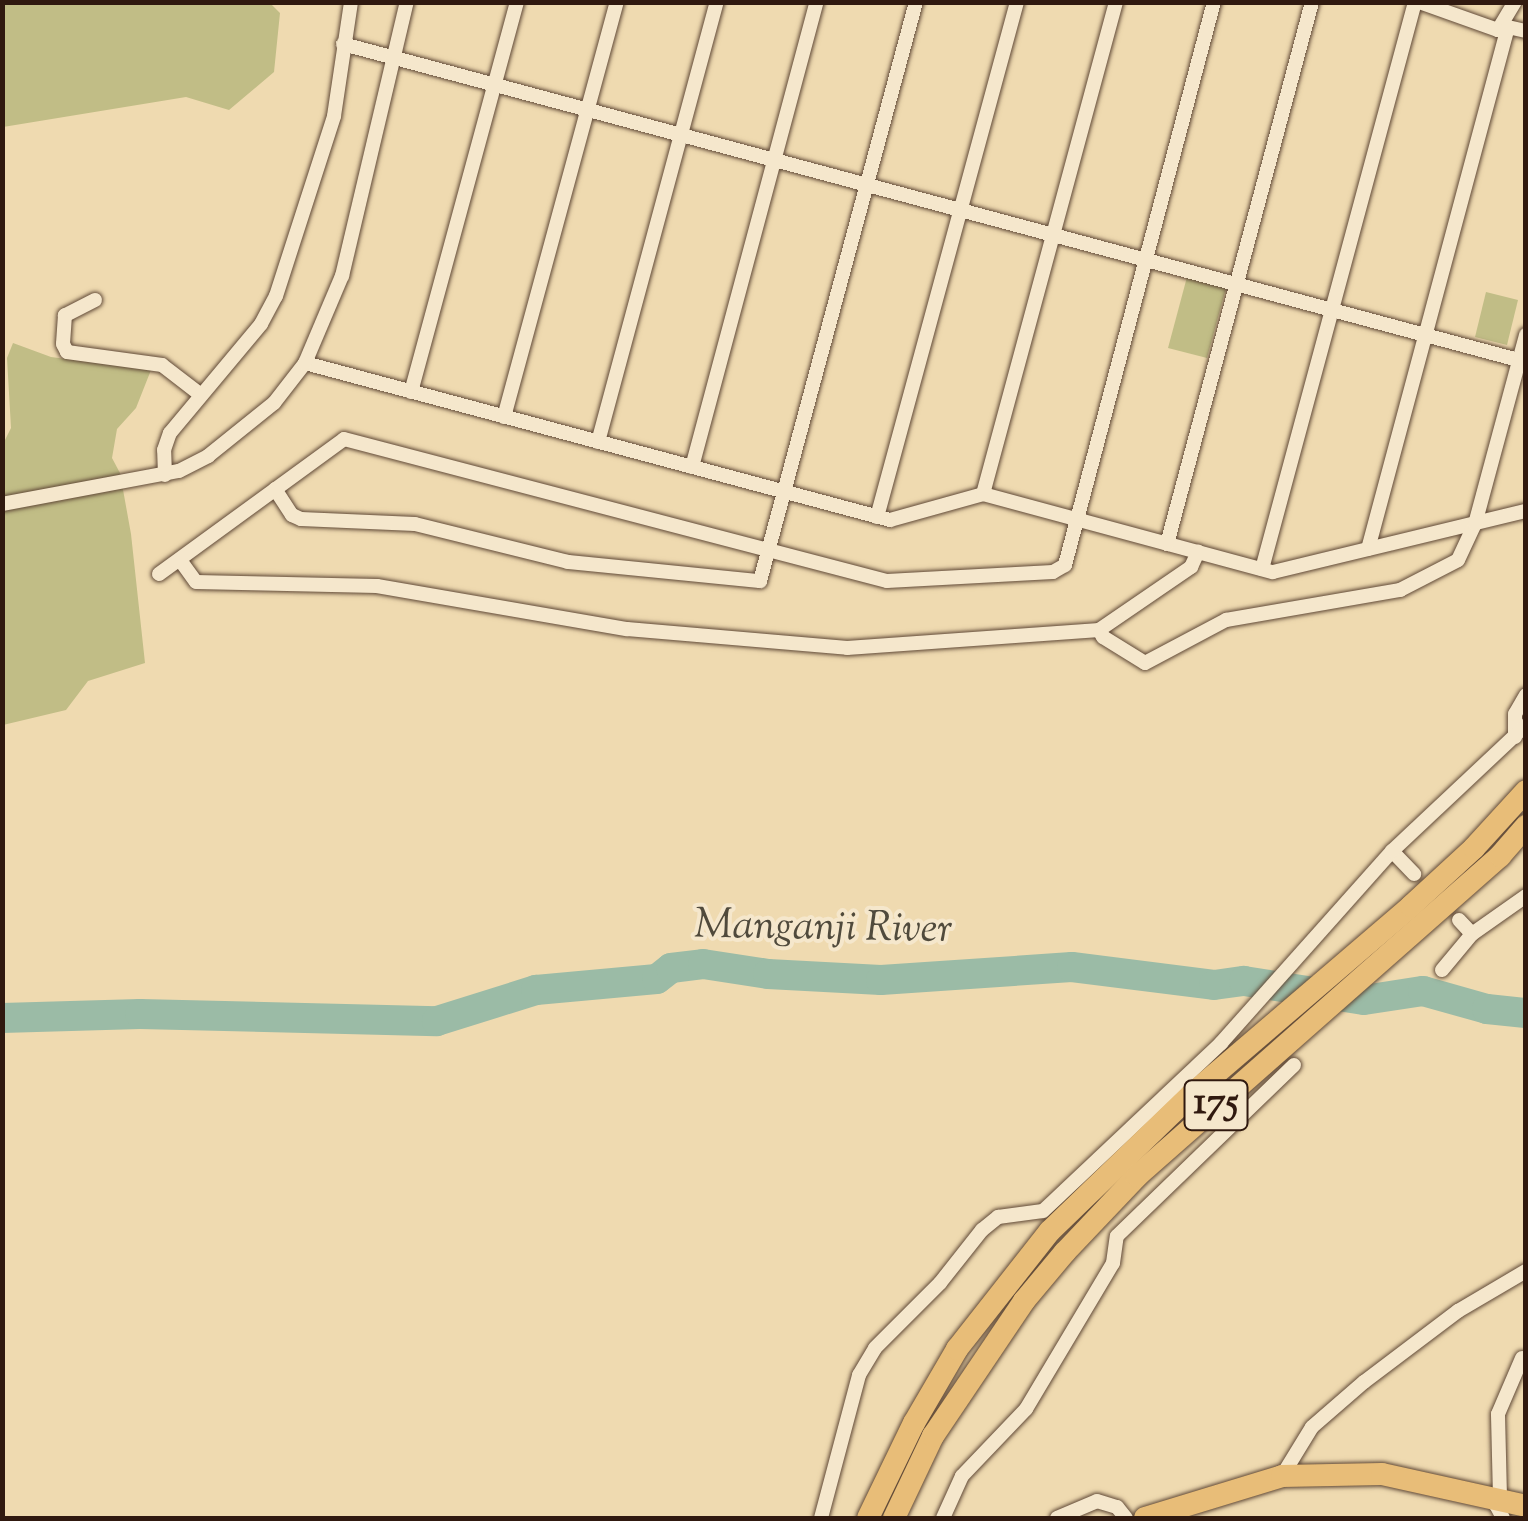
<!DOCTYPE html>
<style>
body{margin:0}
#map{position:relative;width:1528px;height:1521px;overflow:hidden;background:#efdab0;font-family:"Sorts Mill Goudy",serif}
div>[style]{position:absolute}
.green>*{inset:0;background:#c1bd86}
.river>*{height:30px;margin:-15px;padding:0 15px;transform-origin:15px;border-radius:15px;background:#9bbba6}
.roads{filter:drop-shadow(0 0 2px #604937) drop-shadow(0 0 2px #604937)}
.minor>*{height:14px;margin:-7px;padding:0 7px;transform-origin:7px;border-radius:7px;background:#f5e7cc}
.primary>*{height:22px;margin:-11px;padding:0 11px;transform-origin:11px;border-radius:11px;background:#e8bd78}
.trunk>*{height:22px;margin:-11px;padding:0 11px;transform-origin:11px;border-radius:11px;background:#e8bd78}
span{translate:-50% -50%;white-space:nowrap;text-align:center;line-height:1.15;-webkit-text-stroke:8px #f5e7cc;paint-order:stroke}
.shield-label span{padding:2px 8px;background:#f5e7cc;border:2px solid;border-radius:8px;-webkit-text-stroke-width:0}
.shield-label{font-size:38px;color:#30190f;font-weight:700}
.water-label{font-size:42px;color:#504a3c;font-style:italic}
.frame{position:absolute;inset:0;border:5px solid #30190f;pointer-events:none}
</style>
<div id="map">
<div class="green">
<div style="clip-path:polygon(2px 3px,270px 3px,280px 13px,274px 72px,229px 110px,186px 97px,3px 127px)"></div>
<div style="clip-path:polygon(1187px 277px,1226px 288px,1207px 358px,1168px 348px)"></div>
<div style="clip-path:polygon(1486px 292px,1518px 300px,1507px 345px,1475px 337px)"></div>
<div style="clip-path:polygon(13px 343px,51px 357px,151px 370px,136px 408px,117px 429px,112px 458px,120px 473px,131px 534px,145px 663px,88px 681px,66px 710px,3px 725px,2px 446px,11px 428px,7px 358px)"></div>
</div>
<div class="river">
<div style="left:2px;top:1018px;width:138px;rotate:-1.7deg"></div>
<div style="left:140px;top:1014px;width:297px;rotate:1.4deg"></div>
<div style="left:437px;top:1021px;width:104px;rotate:-17.4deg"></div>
<div style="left:536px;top:990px;width:121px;rotate:-5.2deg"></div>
<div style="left:657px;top:979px;width:18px;rotate:-38deg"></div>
<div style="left:671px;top:968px;width:32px;rotate:-7deg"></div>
<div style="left:703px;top:964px;width:66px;rotate:8.7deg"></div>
<div style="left:768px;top:974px;width:113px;rotate:3deg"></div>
<div style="left:881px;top:980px;width:191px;rotate:-3.9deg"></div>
<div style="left:1072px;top:967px;width:143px;rotate:7.2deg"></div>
<div style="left:1214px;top:985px;width:30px;rotate:-8deg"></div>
<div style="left:1244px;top:981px;width:121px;rotate:9deg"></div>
<div style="left:1364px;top:1000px;width:60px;rotate:-8.7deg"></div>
<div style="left:1423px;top:991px;width:66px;rotate:15.7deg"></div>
<div style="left:1487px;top:1009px;width:39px;rotate:6deg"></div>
</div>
<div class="roads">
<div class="minor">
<div style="left:1419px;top:2px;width:84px;rotate:19.5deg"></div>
<div style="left:1498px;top:30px;width:10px;rotate:-17deg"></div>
<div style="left:1508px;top:27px;width:18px;rotate:13deg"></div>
<div style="left:1498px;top:30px;width:33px;rotate:-59deg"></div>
<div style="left:343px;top:44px;width:1225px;rotate:15.05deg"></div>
<div style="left:95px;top:300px;width:34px;rotate:153deg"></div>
<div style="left:65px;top:315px;width:29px;rotate:94deg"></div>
<div style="left:63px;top:344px;width:9px;rotate:63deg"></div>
<div style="left:67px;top:352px;width:96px;rotate:7.8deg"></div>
<div style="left:162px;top:365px;width:49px;rotate:37.6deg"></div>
<div style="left:305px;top:363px;width:606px;rotate:15.02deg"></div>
<div style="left:890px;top:520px;width:97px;rotate:-15.6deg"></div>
<div style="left:983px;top:494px;width:300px;rotate:15.1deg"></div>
<div style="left:1273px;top:572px;width:260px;rotate:-13.6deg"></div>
<div style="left:411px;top:392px;width:404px;rotate:-74.8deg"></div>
<div style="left:504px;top:417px;width:430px;rotate:-74.8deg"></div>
<div style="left:598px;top:442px;width:456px;rotate:-74.9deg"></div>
<div style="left:692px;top:467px;width:482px;rotate:-75deg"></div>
<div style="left:165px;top:475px;width:25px;rotate:-92deg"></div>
<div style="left:164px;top:450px;width:18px;rotate:-71deg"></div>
<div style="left:170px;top:433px;width:142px;rotate:-50.1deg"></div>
<div style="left:261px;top:324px;width:32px;rotate:-62deg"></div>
<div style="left:276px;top:296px;width:189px;rotate:-72.1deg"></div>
<div style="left:334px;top:116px;width:115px;rotate:-81.5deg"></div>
<div style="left:275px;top:489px;width:31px;rotate:57deg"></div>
<div style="left:292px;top:515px;width:10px;rotate:24deg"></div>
<div style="left:301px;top:519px;width:114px;rotate:2.5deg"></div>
<div style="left:415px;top:524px;width:158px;rotate:13.9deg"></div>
<div style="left:568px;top:562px;width:193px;rotate:5.7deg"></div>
<div style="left:760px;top:581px;width:600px;rotate:-74.92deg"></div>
<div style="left:983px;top:494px;width:510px;rotate:-74.87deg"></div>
<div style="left:2px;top:504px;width:180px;rotate:-10.6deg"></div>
<div style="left:179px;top:471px;width:33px;rotate:-27deg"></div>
<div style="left:208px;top:456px;width:85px;rotate:-38.8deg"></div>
<div style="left:274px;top:403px;width:51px;rotate:-52.2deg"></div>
<div style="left:305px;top:363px;width:95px;rotate:-67deg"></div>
<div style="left:342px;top:276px;width:282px;rotate:-76.7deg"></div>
<div style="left:877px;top:517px;width:534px;rotate:-74.79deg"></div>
<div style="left:1167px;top:544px;width:561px;rotate:-75.02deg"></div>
<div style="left:1368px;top:549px;width:540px;rotate:-74.99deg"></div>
<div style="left:180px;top:560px;width:27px;rotate:54deg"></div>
<div style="left:196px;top:582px;width:181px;rotate:1.3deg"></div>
<div style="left:377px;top:586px;width:254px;rotate:9.8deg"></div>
<div style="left:627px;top:629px;width:221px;rotate:4.9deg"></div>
<div style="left:847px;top:648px;width:253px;rotate:-4.1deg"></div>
<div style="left:1099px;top:630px;width:112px;rotate:-34.4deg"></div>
<div style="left:1191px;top:567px;width:17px;rotate:-65deg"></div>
<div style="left:1262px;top:569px;width:587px;rotate:-74.9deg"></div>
<div style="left:159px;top:574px;width:229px;rotate:-36.1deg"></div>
<div style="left:344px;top:439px;width:561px;rotate:14.66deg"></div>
<div style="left:887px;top:581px;width:166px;rotate:-3.1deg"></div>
<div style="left:1053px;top:572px;width:14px;rotate:-30deg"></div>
<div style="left:1065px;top:565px;width:582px;rotate:-75.18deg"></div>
<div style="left:1099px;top:630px;width:8px;rotate:60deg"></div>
<div style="left:1103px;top:637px;width:49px;rotate:31.8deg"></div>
<div style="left:1145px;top:663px;width:92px;rotate:-28deg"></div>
<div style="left:1226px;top:620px;width:177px;rotate:-9.8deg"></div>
<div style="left:1400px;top:590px;width:65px;rotate:-27.3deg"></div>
<div style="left:1458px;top:560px;width:40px;rotate:-65deg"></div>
<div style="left:1475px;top:524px;width:196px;rotate:-74.9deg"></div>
<div style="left:1515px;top:737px;width:23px;rotate:-90deg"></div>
<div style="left:1515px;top:714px;width:22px;rotate:-60deg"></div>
<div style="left:1392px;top:851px;width:32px;rotate:46deg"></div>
<div style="left:1459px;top:920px;width:19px;rotate:47deg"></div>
<div style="left:1442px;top:970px;width:47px;rotate:-50.2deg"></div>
<div style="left:1472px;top:934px;width:66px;rotate:-35.1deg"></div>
<div style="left:1282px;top:1476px;width:57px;rotate:-58.5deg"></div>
<div style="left:1312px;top:1427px;width:69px;rotate:-40.9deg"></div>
<div style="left:1364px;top:1382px;width:118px;rotate:-37.1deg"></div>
<div style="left:1458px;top:1311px;width:79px;rotate:-30.5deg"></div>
<div style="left:821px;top:1518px;width:148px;rotate:-75.1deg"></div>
<div style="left:859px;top:1375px;width:31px;rotate:-59deg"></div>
<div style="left:875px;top:1348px;width:92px;rotate:-45deg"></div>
<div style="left:940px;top:1283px;width:68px;rotate:-51.6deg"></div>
<div style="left:982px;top:1230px;width:21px;rotate:-39deg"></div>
<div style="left:998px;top:1217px;width:45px;rotate:-7.6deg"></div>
<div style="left:1043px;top:1211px;width:245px;rotate:-43.3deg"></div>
<div style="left:1221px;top:1043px;width:257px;rotate:-48.3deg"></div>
<div style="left:1392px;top:851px;width:184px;rotate:-43.2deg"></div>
<div style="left:943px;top:1518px;width:46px;rotate:-65.7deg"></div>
<div style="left:962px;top:1476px;width:93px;rotate:-46.3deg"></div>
<div style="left:1026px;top:1409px;width:170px;rotate:-59.2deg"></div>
<div style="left:1113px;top:1263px;width:27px;rotate:-82deg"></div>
<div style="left:1117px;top:1236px;width:246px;rotate:-44deg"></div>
<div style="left:1057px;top:1518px;width:43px;rotate:-23deg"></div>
<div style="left:1097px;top:1501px;width:21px;rotate:17deg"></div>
<div style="left:1117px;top:1507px;width:14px;rotate:51deg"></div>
<div style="left:1503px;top:1518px;width:15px;rotate:-118deg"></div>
<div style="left:1496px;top:1505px;width:9px;rotate:-63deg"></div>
<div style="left:1500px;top:1497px;width:83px;rotate:-91.4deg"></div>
<div style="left:1498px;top:1414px;width:61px;rotate:-66.8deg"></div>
</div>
<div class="primary">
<div style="left:1145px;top:1518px;width:143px;rotate:-17deg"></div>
<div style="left:1282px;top:1476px;width:100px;rotate:-1.1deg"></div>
<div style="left:1382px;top:1474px;width:148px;rotate:12.5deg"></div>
</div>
<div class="trunk">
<div style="left:868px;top:1518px;width:106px;rotate:-64.2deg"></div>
<div style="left:914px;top:1423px;width:86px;rotate:-59.8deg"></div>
<div style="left:957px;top:1349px;width:150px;rotate:-51.8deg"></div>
<div style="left:1050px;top:1231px;width:197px;rotate:-44deg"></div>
<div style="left:1192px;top:1094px;width:289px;rotate:-40.6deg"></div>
<div style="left:1411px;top:906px;width:86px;rotate:-42.6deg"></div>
<div style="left:1474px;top:848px;width:77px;rotate:-47.6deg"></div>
<div style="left:894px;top:1518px;width:91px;rotate:-64.6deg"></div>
<div style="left:933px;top:1436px;width:163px;rotate:-56deg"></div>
<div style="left:1024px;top:1301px;width:64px;rotate:-50.1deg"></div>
<div style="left:1065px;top:1252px;width:105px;rotate:-46.5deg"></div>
<div style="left:1137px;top:1176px;width:484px;rotate:-41.4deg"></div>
<div style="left:1500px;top:856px;width:40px;rotate:-49deg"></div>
</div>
</div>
<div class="shield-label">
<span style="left:1216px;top:1105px">175</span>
</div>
<div class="water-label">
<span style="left:823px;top:929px;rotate:1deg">Manganji River</span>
</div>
<div class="frame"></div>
</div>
